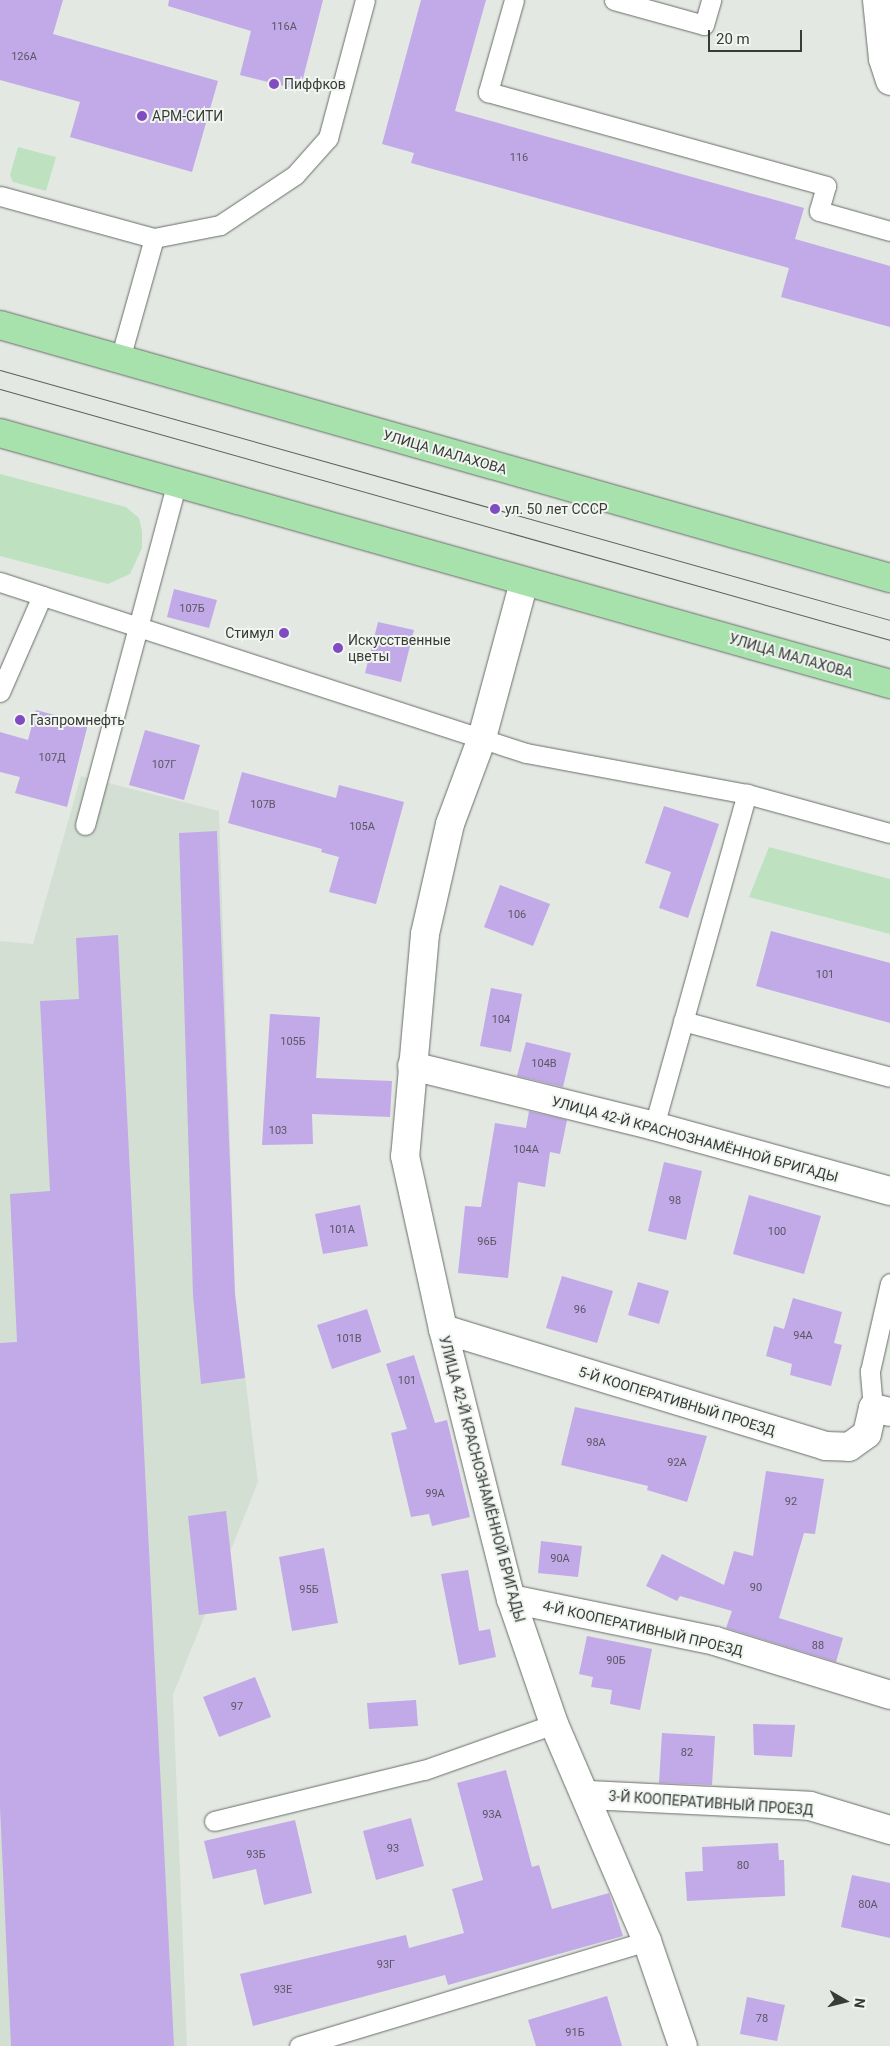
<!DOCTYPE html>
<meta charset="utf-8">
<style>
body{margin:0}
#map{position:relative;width:890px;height:2046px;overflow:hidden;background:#e3e8e3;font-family:Roboto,sans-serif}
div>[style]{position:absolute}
.built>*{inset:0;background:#d4dfd4}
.green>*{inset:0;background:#bee2bf}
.building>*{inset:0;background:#c1aae7}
.roads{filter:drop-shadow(0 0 1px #696d69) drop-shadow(0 0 1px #696d69)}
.service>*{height:19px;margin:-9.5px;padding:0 9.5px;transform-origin:9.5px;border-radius:9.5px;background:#fff}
.minor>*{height:28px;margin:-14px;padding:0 14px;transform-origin:14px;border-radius:14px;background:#fff}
.primary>*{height:28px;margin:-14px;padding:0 14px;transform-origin:14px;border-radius:14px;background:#a7e2ad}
.tram>*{height:1px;margin:-0.5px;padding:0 0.5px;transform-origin:0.5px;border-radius:0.5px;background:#5e605e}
.dots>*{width:14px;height:14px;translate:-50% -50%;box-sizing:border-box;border:2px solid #f0f5f0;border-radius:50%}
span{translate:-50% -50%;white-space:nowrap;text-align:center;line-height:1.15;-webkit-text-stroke:4px #f0f5f0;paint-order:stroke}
.number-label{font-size:11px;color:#5b5764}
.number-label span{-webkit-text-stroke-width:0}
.poi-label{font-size:14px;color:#393b39}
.left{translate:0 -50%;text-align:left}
.right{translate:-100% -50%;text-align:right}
.street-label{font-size:14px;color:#393b39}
.north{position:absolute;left:820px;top:1976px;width:50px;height:50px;-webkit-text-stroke:4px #f0f5f0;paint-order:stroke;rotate:98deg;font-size:14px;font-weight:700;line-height:20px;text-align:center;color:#393b39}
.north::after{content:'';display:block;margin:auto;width:18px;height:22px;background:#393b39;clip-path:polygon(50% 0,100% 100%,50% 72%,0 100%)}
.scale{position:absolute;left:708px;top:30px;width:94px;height:22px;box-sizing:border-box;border:2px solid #393b39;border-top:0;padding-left:6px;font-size:15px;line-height:18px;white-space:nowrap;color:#393b39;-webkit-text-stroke:4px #f0f5f0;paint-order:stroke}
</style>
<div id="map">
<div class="built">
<div style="clip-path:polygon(81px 776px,219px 811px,235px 1294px,258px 1482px,173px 1695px,187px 2046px,0 2046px,0 941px,33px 944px)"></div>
</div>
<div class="green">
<div style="clip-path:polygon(18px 147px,56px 157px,46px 191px,13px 182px,10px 175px)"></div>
<div style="clip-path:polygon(0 474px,126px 507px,139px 518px,142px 531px,142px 548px,130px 574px,108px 584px,0 556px)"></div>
<div style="clip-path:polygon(769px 847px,890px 879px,890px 934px,749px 897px)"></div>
</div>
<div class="building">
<div style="clip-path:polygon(0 0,63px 0,53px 34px,218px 81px,192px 172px,70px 137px,80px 102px,0 80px)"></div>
<div style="clip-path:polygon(169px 0,323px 0,300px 90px,240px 75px,251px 31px,168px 6px)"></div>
<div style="clip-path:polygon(421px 0,486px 0,455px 111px,804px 208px,795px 239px,890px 266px,890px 327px,781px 297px,789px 268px,411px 163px,414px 153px,382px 144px)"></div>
<div style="clip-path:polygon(174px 589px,217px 600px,209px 628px,167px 617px)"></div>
<div style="clip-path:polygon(378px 622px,414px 630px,401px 682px,365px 673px)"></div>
<div style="clip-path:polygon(36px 710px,88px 724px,67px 807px,15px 793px,20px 777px,0 772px,0 732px,28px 740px)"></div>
<div style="clip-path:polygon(145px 730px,200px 745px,184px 800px,129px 785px)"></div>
<div style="clip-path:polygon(242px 772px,336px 798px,339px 785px,404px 802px,376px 904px,329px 892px,339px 857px,321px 852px,322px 849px,228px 823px)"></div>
<div style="clip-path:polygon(664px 806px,719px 824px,688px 918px,659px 908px,671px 872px,645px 863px)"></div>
<div style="clip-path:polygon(217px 831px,235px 1294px,245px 1378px,201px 1384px,193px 1295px,179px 833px)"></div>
<div style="clip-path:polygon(500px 885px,550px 904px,533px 946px,484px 927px)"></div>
<div style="clip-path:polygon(771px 931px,890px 963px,890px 1023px,756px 986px)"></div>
<div style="clip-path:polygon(118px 935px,174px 2046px,11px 2046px,0 1807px,0 1343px,17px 1342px,10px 1194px,50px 1191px,40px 1001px,79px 999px,76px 938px)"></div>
<div style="clip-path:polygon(491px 988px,522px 994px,511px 1052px,480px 1046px)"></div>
<div style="clip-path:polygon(270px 1014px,320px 1017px,316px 1078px,392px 1081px,390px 1117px,312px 1114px,313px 1144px,262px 1145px)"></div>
<div style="clip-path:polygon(526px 1042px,571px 1053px,563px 1087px,517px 1076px)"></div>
<div style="clip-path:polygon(529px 1111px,567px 1120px,560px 1154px,550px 1152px,545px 1187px,518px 1182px,508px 1278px,458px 1273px,465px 1206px,481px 1207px,495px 1123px,526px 1128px)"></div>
<div style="clip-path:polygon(664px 1162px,702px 1171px,686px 1240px,648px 1231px)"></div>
<div style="clip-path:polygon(749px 1195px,821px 1216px,804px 1274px,733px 1254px)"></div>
<div style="clip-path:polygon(360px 1205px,368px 1246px,323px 1254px,315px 1214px)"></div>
<div style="clip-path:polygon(562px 1276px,613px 1291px,597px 1343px,546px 1328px)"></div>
<div style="clip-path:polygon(638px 1282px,669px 1291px,659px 1324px,628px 1315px)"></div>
<div style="clip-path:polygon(793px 1298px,842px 1312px,834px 1343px,842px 1345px,831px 1386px,790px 1375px,792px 1364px,766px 1356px,774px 1326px,784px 1329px)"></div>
<div style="clip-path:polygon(367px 1309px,381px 1352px,332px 1369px,317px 1325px)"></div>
<div style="clip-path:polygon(414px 1355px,435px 1423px,447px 1420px,470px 1517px,432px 1526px,429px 1514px,411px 1517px,391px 1433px,407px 1429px,386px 1364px)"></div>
<div style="clip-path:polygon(575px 1407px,707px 1436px,687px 1502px,647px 1490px,648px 1486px,561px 1465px)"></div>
<div style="clip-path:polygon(766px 1471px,824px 1479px,815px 1534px,804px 1533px,779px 1618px,843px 1638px,836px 1662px,726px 1628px,732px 1611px,680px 1596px,677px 1601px,646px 1586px,662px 1554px,724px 1585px,734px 1551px,753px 1556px)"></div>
<div style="clip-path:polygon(226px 1511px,237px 1610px,199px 1615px,188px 1516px)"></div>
<div style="clip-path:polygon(541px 1541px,582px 1546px,578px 1577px,538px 1573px)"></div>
<div style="clip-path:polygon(324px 1548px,338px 1623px,292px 1631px,279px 1557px)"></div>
<div style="clip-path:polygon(468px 1570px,479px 1631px,490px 1629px,496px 1657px,459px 1665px,441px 1574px)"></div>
<div style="clip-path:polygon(587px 1636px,652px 1649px,640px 1710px,610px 1704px,612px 1690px,591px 1687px,593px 1677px,579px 1674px)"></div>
<div style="clip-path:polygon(255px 1677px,271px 1717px,219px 1737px,203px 1697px)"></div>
<div style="clip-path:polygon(416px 1700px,418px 1726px,369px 1729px,367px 1703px)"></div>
<div style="clip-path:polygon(753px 1724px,795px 1725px,792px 1757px,754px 1755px)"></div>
<div style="clip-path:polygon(662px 1733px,715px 1736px,712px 1785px,659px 1783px)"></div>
<div style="clip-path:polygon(506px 1770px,532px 1867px,539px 1865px,552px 1909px,609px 1893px,623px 1936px,448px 1985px,445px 1975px,253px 2026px,240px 1974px,406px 1935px,409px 1948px,464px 1933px,452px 1889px,483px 1880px,457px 1783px)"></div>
<div style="clip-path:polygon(411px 1818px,424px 1866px,376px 1880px,363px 1831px)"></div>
<div style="clip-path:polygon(295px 1820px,312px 1893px,264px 1905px,256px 1869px,213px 1879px,204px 1841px)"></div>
<div style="clip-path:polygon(778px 1843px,779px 1860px,784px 1860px,785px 1896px,687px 1901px,685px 1872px,703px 1871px,702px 1847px)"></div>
<div style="clip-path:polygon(852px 1875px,890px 1883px,890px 1938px,841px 1927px)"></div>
<div style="clip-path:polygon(607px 1996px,622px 2046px,536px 2046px,528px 2020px)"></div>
<div style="clip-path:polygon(747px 1997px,785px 2005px,777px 2041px,740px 2034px)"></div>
</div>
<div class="roads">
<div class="service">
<div style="left:514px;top:0;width:96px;rotate:105.8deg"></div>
<div style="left:488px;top:92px;width:351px;rotate:15.5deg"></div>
<div style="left:826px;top:186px;width:26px;rotate:106deg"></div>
<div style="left:819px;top:211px;width:74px;rotate:15.7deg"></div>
<div style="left:614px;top:0;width:93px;rotate:15.5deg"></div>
<div style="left:704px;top:25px;width:26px;rotate:-74deg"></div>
<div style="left:0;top:196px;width:160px;rotate:15.3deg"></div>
<div style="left:154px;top:238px;width:126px;rotate:105.7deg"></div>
<div style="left:154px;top:238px;width:67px;rotate:-11.1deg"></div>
<div style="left:220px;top:225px;width:90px;rotate:-33.7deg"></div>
<div style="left:295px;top:175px;width:50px;rotate:-48.3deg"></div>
<div style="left:328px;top:138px;width:143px;rotate:-75deg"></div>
<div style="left:0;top:582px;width:553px;rotate:18.01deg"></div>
<div style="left:526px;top:753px;width:225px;rotate:10.5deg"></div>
<div style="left:0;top:692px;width:105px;rotate:-66.4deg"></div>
<div style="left:85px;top:825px;width:355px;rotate:-75deg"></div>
<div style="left:683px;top:1021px;width:214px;rotate:15.1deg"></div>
<div style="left:654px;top:1126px;width:345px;rotate:-74.4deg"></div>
<div style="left:747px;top:794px;width:148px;rotate:15.3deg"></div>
<div style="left:873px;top:1408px;width:37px;rotate:-95deg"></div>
<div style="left:870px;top:1371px;width:90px;rotate:-77.2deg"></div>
<div style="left:214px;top:1821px;width:216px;rotate:-13.7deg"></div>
<div style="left:424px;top:1770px;width:138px;rotate:-19.5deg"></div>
<div style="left:299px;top:2046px;width:363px;rotate:-16.8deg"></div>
</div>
<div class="minor">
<div style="left:877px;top:0;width:59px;rotate:84.2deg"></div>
<div style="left:883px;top:59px;width:23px;rotate:72deg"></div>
<div style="left:524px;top:582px;width:162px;rotate:105.1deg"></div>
<div style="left:482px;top:738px;width:92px;rotate:110.4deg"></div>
<div style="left:450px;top:824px;width:113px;rotate:102.8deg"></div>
<div style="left:425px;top:934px;width:223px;rotate:95.1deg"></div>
<div style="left:405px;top:1156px;width:177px;rotate:77.6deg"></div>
<div style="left:443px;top:1329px;width:278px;rotate:75.9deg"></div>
<div style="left:511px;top:1599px;width:132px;rotate:71deg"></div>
<div style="left:554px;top:1724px;width:236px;rotate:66.8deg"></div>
<div style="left:647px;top:1941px;width:111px;rotate:71.1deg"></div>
<div style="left:412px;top:1066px;width:249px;rotate:13.9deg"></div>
<div style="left:654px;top:1126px;width:245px;rotate:15.4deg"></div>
<div style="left:443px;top:1329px;width:400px;rotate:17deg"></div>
<div style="left:825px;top:1446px;width:24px;rotate:2deg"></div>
<div style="left:849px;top:1447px;width:22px;rotate:-36deg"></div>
<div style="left:867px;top:1434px;width:27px;rotate:-77deg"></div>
<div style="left:873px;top:1408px;width:17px;rotate:13deg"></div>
<div style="left:511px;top:1599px;width:208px;rotate:11.6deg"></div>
<div style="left:715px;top:1641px;width:183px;rotate:17.1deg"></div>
<div style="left:588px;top:1795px;width:222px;rotate:2.8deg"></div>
<div style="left:810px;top:1806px;width:84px;rotate:16.7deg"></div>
</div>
<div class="primary">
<div style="left:0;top:325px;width:925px;rotate:15.87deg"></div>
<div style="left:0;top:433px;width:925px;rotate:15.75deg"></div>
</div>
</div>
<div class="tram">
<div style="left:0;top:370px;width:924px;rotate:15.69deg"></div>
<div style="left:0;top:389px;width:925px;rotate:15.75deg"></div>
</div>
<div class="dots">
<div style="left:274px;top:84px;background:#814bc2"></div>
<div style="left:142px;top:116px;background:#814bc2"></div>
<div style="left:495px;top:509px;background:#814bc2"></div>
<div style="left:284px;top:633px;background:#814bc2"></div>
<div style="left:338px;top:648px;background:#814bc2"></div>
<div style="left:20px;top:720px;background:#814bc2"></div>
</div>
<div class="number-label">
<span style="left:284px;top:27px">116А</span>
<span style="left:24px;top:57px">126А</span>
<span style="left:519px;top:158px">116</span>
<span style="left:192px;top:609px">107Б</span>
<span style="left:52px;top:758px">107Д</span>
<span style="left:164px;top:765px">107Г</span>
<span style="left:263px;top:805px">107В</span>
<span style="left:362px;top:827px">105А</span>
<span style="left:517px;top:915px">106</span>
<span style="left:825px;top:975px">101</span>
<span style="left:501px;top:1020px">104</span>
<span style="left:293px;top:1042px">105Б</span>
<span style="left:544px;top:1064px">104В</span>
<span style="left:278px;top:1131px">103</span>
<span style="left:526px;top:1150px">104А</span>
<span style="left:675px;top:1201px">98</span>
<span style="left:342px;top:1230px">101А</span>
<span style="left:777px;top:1232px">100</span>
<span style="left:487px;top:1242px">96Б</span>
<span style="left:580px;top:1310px">96</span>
<span style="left:803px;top:1336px">94А</span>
<span style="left:349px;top:1339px">101В</span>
<span style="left:407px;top:1381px">101</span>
<span style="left:596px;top:1443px">98А</span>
<span style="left:677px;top:1463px">92А</span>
<span style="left:435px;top:1494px">99А</span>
<span style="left:791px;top:1502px">92</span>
<span style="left:560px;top:1559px">90А</span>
<span style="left:756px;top:1588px">90</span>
<span style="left:309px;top:1590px">95Б</span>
<span style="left:818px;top:1646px">88</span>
<span style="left:616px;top:1661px">90Б</span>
<span style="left:237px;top:1707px">97</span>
<span style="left:687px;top:1753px">82</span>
<span style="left:492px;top:1815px">93А</span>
<span style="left:393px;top:1849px">93</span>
<span style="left:256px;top:1855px">93Б</span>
<span style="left:743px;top:1866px">80</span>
<span style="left:868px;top:1905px">80А</span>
<span style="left:386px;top:1965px">93Г</span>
<span style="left:283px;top:1990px">93Е</span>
<span style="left:762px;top:2019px">78</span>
<span style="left:575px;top:2033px">91Б</span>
</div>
<div class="poi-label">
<span class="left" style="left:284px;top:84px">Пиффков</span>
<span class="left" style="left:152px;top:116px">АРМ-СИТИ</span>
<span class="left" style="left:505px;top:509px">ул. 50 лет СССР</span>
<span class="right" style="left:274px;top:633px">Стимул</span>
<span class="left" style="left:348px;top:648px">Искусственные<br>цветы</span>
<span class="left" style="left:30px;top:720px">Газпромнефть</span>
</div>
<div class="street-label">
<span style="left:445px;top:452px;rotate:16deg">УЛИЦА МАЛАХОВА</span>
<span style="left:791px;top:656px;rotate:16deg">УЛИЦА МАЛАХОВА</span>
<span style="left:695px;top:1139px;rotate:15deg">УЛИЦА 42-Й КРАСНОЗНАМЁННОЙ БРИГАДЫ</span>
<span style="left:677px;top:1401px;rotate:17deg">5-Й КООПЕРАТИВНЫЙ ПРОЕЗД</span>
<span style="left:482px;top:1479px;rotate:75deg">УЛИЦА 42-Й КРАСНОЗНАМЁННОЙ БРИГАДЫ</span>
<span style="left:643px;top:1628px;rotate:13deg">4-Й КООПЕРАТИВНЫЙ ПРОЕЗД</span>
<span style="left:711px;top:1803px;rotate:4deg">3-Й КООПЕРАТИВНЫЙ ПРОЕЗД</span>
</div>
<div class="north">N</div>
<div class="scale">20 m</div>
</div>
